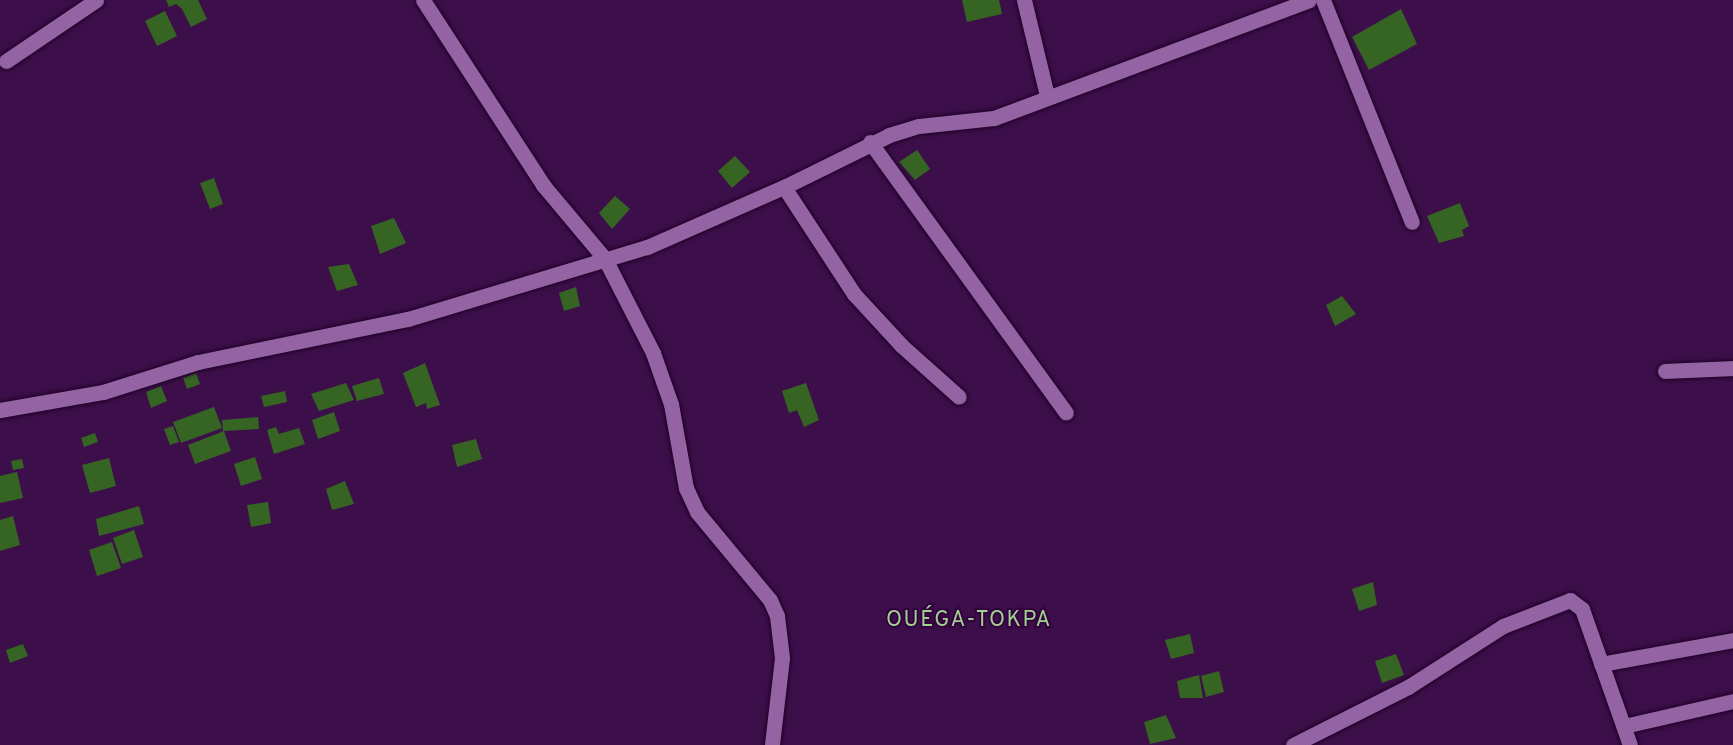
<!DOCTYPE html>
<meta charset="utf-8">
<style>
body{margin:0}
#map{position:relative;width:1733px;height:745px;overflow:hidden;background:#3d0f4a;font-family:Overpass,sans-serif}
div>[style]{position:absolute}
.building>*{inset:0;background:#366422}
.roads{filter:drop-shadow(0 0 2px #200029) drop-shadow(0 0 2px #200029)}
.minor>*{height:15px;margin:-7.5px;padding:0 7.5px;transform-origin:7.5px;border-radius:7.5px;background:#9363a3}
span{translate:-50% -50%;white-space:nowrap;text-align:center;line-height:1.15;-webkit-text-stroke:4.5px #33033f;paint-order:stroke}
.quarter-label{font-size:22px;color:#a1d090;letter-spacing:1.5px}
</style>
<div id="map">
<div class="building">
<div style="clip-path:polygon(166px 0,198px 0,207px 19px,191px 27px,182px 9px,176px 4px,169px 7px)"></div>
<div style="clip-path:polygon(962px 0,999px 0,1002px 14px,967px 22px)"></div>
<div style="clip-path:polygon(1401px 9px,1417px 44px,1369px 70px,1352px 37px)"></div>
<div style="clip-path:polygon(165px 11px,177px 36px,157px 46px,145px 21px)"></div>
<div style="clip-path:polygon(917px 150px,930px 169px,915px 180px,899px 162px)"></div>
<div style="clip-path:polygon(735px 156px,750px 172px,732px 188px,718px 171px)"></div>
<div style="clip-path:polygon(214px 178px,223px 204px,210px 209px,200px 183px)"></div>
<div style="clip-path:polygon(615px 196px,630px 209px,612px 229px,599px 213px)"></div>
<div style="clip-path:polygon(1460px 203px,1469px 226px,1462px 230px,1464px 236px,1439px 243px,1427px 216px)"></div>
<div style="clip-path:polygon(394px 218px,406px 243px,380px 254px,371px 226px)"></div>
<div style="clip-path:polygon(349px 264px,358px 285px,337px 291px,328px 267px)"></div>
<div style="clip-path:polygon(576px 287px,580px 306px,564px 311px,559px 293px)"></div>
<div style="clip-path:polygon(1342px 296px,1356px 314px,1335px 326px,1326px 305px)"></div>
<div style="clip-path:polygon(425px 363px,440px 405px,427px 409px,426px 403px,416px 407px,403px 373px)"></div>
<div style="clip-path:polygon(196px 373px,200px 384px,187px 389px,183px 378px)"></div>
<div style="clip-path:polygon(379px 378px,384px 394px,357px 401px,352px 386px)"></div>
<div style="clip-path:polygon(346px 383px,354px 400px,319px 411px,311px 394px)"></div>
<div style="clip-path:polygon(806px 383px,819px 420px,804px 427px,797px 410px,789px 413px,782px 391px)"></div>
<div style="clip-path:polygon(161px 386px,167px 401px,151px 408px,146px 392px)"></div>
<div style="clip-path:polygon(285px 391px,287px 402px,264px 407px,261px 396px)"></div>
<div style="clip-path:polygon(214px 407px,222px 428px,181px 443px,173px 422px)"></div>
<div style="clip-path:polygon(334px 412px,340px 431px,318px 439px,312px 420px)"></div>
<div style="clip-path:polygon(258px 417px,259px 429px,223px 431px,222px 420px)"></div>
<div style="clip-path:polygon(173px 426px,179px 442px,170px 445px,164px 429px)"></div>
<div style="clip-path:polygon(276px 427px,279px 434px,299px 428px,305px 444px,274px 454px,267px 430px)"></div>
<div style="clip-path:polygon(224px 431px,231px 451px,195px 464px,188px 445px)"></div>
<div style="clip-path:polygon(95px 433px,98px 442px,84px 447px,81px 438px)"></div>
<div style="clip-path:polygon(476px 439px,482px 459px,457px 467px,452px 445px)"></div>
<div style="clip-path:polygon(255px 457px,262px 479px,241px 486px,234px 464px)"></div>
<div style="clip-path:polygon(109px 458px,116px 486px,90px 493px,82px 465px)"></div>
<div style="clip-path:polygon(22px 459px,24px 468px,13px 470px,11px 461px)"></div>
<div style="clip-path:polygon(17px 472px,23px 498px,0 503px,0 476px)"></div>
<div style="clip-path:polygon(345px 481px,354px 504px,332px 510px,326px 489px)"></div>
<div style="clip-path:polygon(268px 502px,271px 523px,251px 527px,247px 505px)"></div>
<div style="clip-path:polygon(139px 506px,144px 524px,99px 536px,96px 519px)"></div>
<div style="clip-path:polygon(13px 516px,20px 545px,0 551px,0 520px)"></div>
<div style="clip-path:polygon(134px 530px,143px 557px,122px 564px,113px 538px)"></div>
<div style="clip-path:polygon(112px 542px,121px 568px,97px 576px,89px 550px)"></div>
<div style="clip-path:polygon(1373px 582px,1377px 605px,1359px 611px,1352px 589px)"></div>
<div style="clip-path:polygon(1190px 634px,1194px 653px,1171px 659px,1165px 640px)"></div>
<div style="clip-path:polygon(23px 644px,28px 656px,10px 663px,6px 650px)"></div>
<div style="clip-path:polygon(1396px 654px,1404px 675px,1382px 683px,1375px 661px)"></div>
<div style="clip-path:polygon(1219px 671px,1224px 692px,1206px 697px,1201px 676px)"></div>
<div style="clip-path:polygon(1199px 675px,1203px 698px,1180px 698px,1177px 681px)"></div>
<div style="clip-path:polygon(1166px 715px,1176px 738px,1150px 744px,1144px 722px)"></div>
</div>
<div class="roads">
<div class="minor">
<div style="left:423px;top:0;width:221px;rotate:57deg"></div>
<div style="left:543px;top:185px;width:97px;rotate:50deg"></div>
<div style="left:605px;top:259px;width:106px;rotate:62.9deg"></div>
<div style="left:653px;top:353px;width:54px;rotate:70.6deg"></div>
<div style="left:671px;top:404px;width:85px;rotate:79.9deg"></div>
<div style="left:686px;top:488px;width:26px;rotate:65deg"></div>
<div style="left:697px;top:512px;width:114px;rotate:50.3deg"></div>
<div style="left:770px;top:600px;width:17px;rotate:66deg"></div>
<div style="left:777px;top:616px;width:42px;rotate:83.2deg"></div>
<div style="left:782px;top:658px;width:88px;rotate:96.6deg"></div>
<div style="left:1024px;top:0;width:99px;rotate:76.5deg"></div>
<div style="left:1323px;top:0;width:239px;rotate:68.2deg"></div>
<div style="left:6px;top:61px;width:109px;rotate:-34.1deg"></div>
<div style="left:870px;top:142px;width:334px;rotate:54.1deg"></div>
<div style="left:784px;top:187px;width:128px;rotate:56.8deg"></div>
<div style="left:854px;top:294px;width:71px;rotate:47.3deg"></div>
<div style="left:902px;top:346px;width:76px;rotate:41.8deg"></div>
<div style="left:1665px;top:371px;width:68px;rotate:-2.5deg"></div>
<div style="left:0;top:410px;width:105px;rotate:-9.9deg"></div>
<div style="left:103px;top:392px;width:100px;rotate:-17.5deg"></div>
<div style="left:198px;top:362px;width:214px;rotate:-11.6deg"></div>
<div style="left:408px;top:319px;width:250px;rotate:-16.8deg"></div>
<div style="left:647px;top:247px;width:150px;rotate:-23.7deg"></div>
<div style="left:784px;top:187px;width:117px;rotate:-26.3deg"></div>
<div style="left:889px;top:135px;width:31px;rotate:-17deg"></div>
<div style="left:919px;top:126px;width:75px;rotate:-6.1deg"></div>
<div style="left:994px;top:118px;width:336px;rotate:-20.5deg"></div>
<div style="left:1601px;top:664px;width:134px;rotate:-10.3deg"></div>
<div style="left:1624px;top:726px;width:112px;rotate:-12.9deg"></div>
<div style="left:1293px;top:745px;width:129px;rotate:-26.8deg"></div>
<div style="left:1408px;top:687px;width:113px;rotate:-32.7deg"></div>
<div style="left:1503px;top:626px;width:72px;rotate:-21.2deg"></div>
<div style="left:1570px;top:600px;width:15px;rotate:37deg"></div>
<div style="left:1582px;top:609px;width:144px;rotate:70.6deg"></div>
</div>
</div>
<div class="quarter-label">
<span style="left:969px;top:621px">OUÉGA-TOKPA</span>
</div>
</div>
